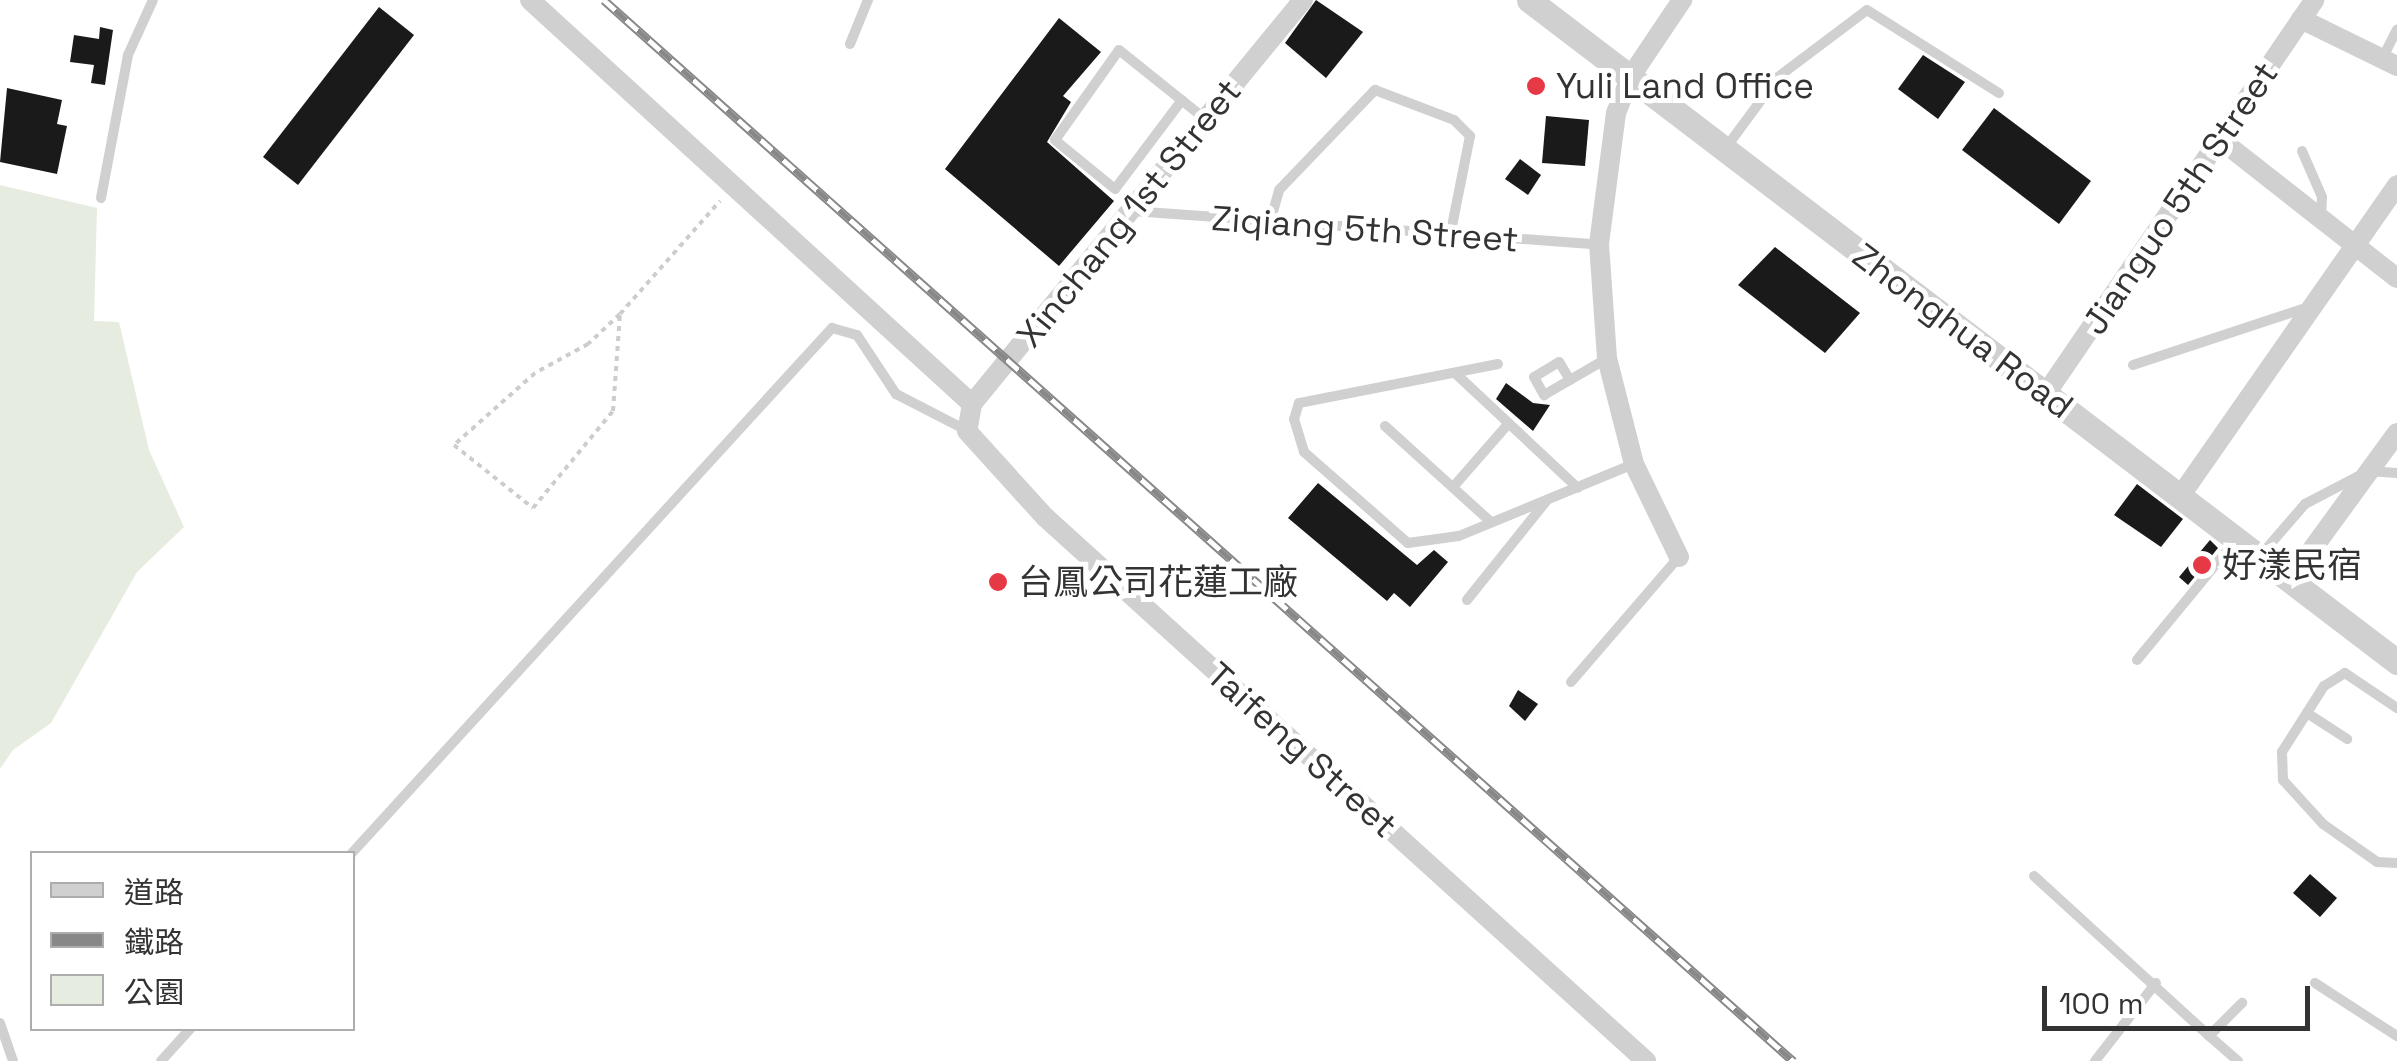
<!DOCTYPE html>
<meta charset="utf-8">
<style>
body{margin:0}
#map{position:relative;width:2397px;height:1061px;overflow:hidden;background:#fff;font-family:"Space Grotesk","Noto Sans TC",sans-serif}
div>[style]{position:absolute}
.green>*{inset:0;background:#e6ecdf}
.building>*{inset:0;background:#1a1a1a}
.path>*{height:4px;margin-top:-2px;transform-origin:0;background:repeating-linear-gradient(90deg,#cdcdcd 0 5px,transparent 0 10px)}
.service>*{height:10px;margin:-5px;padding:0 5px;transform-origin:5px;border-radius:5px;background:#d0d0d0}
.minor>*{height:20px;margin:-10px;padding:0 10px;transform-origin:10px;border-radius:10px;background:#d0d0d0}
.tertiary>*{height:25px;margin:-12.5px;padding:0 12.5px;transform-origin:12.5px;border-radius:12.5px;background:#d0d0d0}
.rail>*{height:9px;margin-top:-4.5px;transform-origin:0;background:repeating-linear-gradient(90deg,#fff 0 15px,#888 0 30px);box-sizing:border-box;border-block:2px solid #888}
.dots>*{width:28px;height:28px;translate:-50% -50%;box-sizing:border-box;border:5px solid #fff;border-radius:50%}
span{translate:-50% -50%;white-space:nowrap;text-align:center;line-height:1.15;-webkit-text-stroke:10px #fff;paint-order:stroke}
.poi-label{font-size:35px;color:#333}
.left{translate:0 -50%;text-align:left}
.street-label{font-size:35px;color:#333}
.legend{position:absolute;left:30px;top:851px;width:325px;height:180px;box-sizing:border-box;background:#fff;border:2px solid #adadad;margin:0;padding:12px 18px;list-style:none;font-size:30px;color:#333}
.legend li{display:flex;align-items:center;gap:20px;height:50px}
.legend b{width:50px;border:2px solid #adadad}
.scale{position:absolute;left:2042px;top:986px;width:268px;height:45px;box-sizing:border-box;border:5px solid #333;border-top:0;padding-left:12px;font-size:30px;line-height:35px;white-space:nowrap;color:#333;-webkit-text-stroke:8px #fff;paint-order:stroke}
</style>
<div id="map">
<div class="green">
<div style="clip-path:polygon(0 185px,97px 208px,94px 321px,119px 322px,149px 450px,184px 527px,137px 572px,51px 723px,13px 750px,0 769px)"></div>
</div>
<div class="building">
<div style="clip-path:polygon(1316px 0,1363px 32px,1326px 78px,1285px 43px)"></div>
<div style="clip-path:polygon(379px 7px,414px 35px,298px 185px,263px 157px)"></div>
<div style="clip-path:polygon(1059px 18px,1101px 52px,1063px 96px,1071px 102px,1047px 142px,1114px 201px,1059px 266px,945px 169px)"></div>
<div style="clip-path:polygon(100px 27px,113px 30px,105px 85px,91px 83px,94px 65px,70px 62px,74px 35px,99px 39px)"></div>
<div style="clip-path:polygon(1923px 55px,1965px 82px,1938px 119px,1898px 89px)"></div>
<div style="clip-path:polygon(7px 88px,62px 100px,57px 124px,67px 126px,57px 174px,0 162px)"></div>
<div style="clip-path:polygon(1994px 108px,2091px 181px,2059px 224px,1962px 150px)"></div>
<div style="clip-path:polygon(1546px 116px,1589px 120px,1585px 166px,1542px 163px)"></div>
<div style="clip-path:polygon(1520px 159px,1541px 175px,1528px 195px,1505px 179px)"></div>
<div style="clip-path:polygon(1775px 247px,1860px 313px,1825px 353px,1738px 285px)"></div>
<div style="clip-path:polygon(1506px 383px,1533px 403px,1550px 405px,1533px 431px,1496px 399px)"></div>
<div style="clip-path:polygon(1318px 483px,1417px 565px,1434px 550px,1448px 562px,1410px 607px,1394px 593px,1387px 601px,1288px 518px)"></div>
<div style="clip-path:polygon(2137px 484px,2183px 519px,2161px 547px,2114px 515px)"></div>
<div style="clip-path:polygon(2210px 540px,2218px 548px,2188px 585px,2179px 577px)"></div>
<div style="clip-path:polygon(1518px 690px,1538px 704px,1525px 721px,1509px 706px)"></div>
<div style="clip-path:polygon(2310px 874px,2337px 898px,2320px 917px,2293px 893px)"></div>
</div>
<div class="path">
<div style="left:620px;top:314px;width:44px;rotate:136.8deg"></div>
<div style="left:588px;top:344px;width:60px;rotate:151.3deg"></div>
<div style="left:535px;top:373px;width:108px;rotate:138.4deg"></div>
<div style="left:454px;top:445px;width:101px;rotate:38.6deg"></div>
<div style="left:533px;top:508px;width:126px;rotate:-50.5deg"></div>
<div style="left:613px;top:411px;width:97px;rotate:-85.9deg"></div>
<div style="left:620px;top:314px;width:151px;rotate:-48.5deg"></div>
</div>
<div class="service">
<div style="left:850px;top:44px;width:48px;rotate:-67.8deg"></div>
<div style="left:2382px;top:59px;width:33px;rotate:-63deg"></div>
<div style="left:1182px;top:100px;width:111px;rotate:127deg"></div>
<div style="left:1115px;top:189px;width:77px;rotate:-140.8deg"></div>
<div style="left:1055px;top:140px;width:110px;rotate:-54.6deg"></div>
<div style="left:1119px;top:50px;width:109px;rotate:38.7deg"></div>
<div style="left:1725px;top:149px;width:89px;rotate:-53.6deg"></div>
<div style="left:1778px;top:77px;width:111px;rotate:-37deg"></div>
<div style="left:1867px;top:10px;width:156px;rotate:32.2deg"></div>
<div style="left:2302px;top:151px;width:50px;rotate:66.5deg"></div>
<div style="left:2322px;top:197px;width:22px;rotate:93deg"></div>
<div style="left:101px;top:198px;width:146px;rotate:-79.3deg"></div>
<div style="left:128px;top:55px;width:60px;rotate:-65.6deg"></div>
<div style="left:1132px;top:211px;width:467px;rotate:4.1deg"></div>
<div style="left:1270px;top:222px;width:33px;rotate:-74deg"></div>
<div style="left:1279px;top:190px;width:139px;rotate:-46.2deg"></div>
<div style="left:1375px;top:90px;width:85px;rotate:20.8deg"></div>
<div style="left:1454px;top:120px;width:23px;rotate:45deg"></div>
<div style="left:1470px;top:136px;width:97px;rotate:101.3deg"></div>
<div style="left:1498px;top:364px;width:203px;rotate:168.9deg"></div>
<div style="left:1299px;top:403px;width:17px;rotate:107deg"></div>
<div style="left:1294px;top:419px;width:34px;rotate:73deg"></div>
<div style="left:1304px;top:452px;width:138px;rotate:41.2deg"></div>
<div style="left:1408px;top:543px;width:51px;rotate:-7.8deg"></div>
<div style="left:1459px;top:536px;width:189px;rotate:-22.4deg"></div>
<div style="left:2133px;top:365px;width:184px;rotate:-18.3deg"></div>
<div style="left:1455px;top:373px;width:168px;rotate:43.1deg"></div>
<div style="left:1570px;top:380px;width:21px;rotate:-121deg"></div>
<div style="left:1559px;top:362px;width:29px;rotate:149deg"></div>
<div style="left:1534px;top:377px;width:21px;rotate:61deg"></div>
<div style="left:1544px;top:395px;width:72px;rotate:-30.1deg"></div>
<div style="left:1385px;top:426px;width:143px;rotate:42.2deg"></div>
<div style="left:1454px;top:486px;width:82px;rotate:-48.9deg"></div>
<div style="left:2260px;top:556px;width:69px;rotate:-49.1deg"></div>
<div style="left:2305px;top:504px;width:71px;rotate:-27.6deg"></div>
<div style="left:2368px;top:471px;width:29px;rotate:4deg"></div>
<div style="left:1467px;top:600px;width:128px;rotate:-51.3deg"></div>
<div style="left:2137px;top:660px;width:156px;rotate:-50.5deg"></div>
<div style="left:1571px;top:682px;width:165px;rotate:-49.2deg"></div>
<div style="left:2397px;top:708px;width:63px;rotate:-146.1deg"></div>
<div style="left:2345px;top:673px;width:25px;rotate:148deg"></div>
<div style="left:2324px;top:686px;width:78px;rotate:122.5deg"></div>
<div style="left:2282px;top:752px;width:28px;rotate:88deg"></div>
<div style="left:2283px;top:780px;width:59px;rotate:47.7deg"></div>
<div style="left:2323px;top:824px;width:66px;rotate:35.1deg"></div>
<div style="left:2377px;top:862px;width:20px;rotate:3deg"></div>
<div style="left:2307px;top:713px;width:48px;rotate:33deg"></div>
<div style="left:351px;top:854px;width:713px;rotate:-47.56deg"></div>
<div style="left:832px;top:328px;width:26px;rotate:16deg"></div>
<div style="left:857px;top:335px;width:71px;rotate:56.5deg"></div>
<div style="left:896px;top:394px;width:79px;rotate:27.2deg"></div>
<div style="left:2034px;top:876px;width:237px;rotate:42.4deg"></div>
<div style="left:2315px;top:983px;width:98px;rotate:32.9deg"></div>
<div style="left:0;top:1023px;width:40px;rotate:71.1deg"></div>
<div style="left:161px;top:1061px;width:45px;rotate:-47.7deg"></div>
<div style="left:2095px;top:1061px;width:99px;rotate:-52deg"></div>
<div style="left:2238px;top:1061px;width:38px;rotate:-139deg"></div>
<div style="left:2209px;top:1036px;width:47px;rotate:-45deg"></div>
</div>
<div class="minor">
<div style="left:530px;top:0;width:599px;rotate:42.43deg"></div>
<div style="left:1303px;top:0;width:522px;rotate:129.33deg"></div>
<div style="left:972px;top:404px;width:27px;rotate:100deg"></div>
<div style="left:967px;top:431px;width:116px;rotate:47.8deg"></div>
<div style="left:1045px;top:517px;width:811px;rotate:42.15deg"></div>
<div style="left:2301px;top:19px;width:107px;rotate:26.1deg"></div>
<div style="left:2222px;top:141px;width:222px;rotate:38.1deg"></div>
<div style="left:2045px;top:395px;width:478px;rotate:-55.7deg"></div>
<div style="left:2181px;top:495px;width:378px;rotate:-55.1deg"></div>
<div style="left:1679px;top:557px;width:103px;rotate:-115.8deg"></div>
<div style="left:1634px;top:464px;width:109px;rotate:-104.3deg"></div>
<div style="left:1607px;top:358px;width:114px;rotate:-94deg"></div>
<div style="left:1599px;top:244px;width:132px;rotate:-82.6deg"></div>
<div style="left:1616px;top:113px;width:40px;rotate:-68deg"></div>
<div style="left:1631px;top:76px;width:92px;rotate:-56.1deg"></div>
<div style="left:2289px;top:581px;width:183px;rotate:-53.9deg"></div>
</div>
<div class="tertiary">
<div style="left:1529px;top:0;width:1092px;rotate:37.33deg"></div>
</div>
<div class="rail">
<div style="left:604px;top:0;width:1594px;rotate:41.74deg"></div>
</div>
<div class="dots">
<div style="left:1536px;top:86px;background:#e63946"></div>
<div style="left:2202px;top:565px;background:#e63946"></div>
<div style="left:998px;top:582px;background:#e63946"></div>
</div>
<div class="poi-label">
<span class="left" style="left:1556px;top:86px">Yuli Land Office</span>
<span class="left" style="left:2222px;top:565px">好漾民宿</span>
<span class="left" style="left:1018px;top:582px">台鳳公司花蓮工廠</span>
</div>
<div class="street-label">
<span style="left:2180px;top:198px;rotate:-56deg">Jianguo 5th Street</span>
<span style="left:1129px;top:213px;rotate:-51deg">Xinchang 1st Street</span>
<span style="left:1365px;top:229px;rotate:4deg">Ziqiang 5th Street</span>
<span style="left:1963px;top:331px;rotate:37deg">Zhonghua Road</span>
<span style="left:1302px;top:750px;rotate:42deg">Taifeng Street</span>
</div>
<ul class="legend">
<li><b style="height:12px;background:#d0d0d0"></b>道路</li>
<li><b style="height:12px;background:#888"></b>鐵路</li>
<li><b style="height:28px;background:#e6ecdf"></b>公園</li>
</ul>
<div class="scale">100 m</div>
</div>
